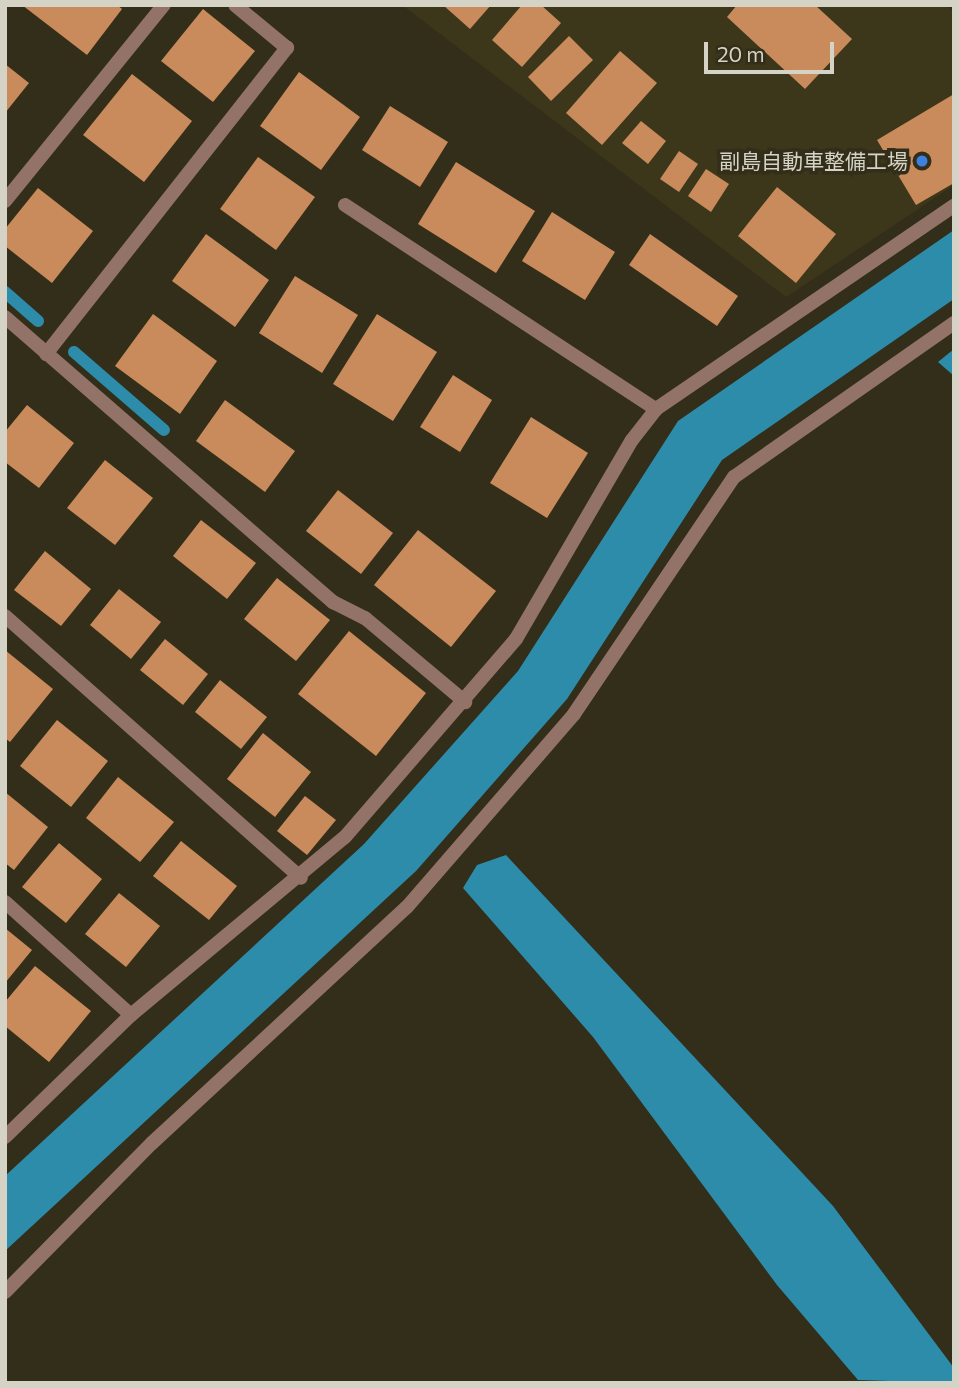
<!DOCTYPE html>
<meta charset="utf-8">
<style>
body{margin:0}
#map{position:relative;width:959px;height:1388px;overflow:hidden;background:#322e19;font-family:Commissioner,"Noto Sans JP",sans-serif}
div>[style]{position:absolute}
.built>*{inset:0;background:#3c371a}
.water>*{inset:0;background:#2c8caa}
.stream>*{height:12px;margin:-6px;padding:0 6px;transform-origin:6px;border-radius:6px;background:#2c8caa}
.building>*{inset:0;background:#c98b5c}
.lane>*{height:14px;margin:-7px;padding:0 7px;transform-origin:7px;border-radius:7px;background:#937368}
.street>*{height:14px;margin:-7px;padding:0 7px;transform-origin:7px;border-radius:7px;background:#937368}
.dots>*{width:19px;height:19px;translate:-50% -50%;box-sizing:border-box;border:4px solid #322e19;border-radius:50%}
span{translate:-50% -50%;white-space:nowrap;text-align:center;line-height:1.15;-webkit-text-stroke:7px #322e19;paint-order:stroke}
.poi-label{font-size:21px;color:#d5d2c6}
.right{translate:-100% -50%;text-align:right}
.frame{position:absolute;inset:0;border:7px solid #d5d2c6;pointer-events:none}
.scale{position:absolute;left:704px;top:42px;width:130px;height:32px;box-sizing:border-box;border:4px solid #d5d2c6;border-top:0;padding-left:9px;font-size:21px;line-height:24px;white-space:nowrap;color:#d5d2c6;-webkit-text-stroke:5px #322e19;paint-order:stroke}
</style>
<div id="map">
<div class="built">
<div style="clip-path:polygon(402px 5px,946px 5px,954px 12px,954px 185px,786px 297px)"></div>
</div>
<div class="water">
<div style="clip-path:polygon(954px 230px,954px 299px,722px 460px,567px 699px,416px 871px,5px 1251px,5px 1176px,364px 844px,518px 671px,678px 421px)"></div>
<div style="clip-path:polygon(954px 349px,954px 376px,938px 362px)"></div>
<div style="clip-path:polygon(506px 855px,833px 1206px,954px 1368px,954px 1383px,858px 1380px,777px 1285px,593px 1037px,463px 888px,477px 865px)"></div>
</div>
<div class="stream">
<div style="left:5px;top:292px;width:44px;rotate:41.3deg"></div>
<div style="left:74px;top:352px;width:119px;rotate:40.9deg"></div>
</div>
<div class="building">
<div style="clip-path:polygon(22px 5px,117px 5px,122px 9px,87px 55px)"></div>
<div style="clip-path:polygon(443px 5px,491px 5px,470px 29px)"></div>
<div style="clip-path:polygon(522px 5px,541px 5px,561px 23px,522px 67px,492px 40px)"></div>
<div style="clip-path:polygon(737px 5px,815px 5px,852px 39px,805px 89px,727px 17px)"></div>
<div style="clip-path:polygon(203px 9px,255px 51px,213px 102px,161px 61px)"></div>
<div style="clip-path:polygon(569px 36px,593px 60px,551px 101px,528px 77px)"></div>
<div style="clip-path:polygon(620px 51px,657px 83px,602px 145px,566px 113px)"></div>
<div style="clip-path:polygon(5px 64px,29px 83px,5px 113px)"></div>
<div style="clip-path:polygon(299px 72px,360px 117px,321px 170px,260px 126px)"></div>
<div style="clip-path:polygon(132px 74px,192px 121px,144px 182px,83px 135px)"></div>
<div style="clip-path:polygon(954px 94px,954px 183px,916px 205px,877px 140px)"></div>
<div style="clip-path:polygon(390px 106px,448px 142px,420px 187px,362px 150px)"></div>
<div style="clip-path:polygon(641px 121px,666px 141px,648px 164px,622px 143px)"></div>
<div style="clip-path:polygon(679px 151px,698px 164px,679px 192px,660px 179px)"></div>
<div style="clip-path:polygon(258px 157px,315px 197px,276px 250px,220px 209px)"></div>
<div style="clip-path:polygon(456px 162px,535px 211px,496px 273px,418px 224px)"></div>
<div style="clip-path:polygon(706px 169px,729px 184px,711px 212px,688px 196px)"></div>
<div style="clip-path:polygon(777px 187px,836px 234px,796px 283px,738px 236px)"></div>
<div style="clip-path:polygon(38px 188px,93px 231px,52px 283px,5px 246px,5px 229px)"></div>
<div style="clip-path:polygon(552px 212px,615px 252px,585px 300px,522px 261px)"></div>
<div style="clip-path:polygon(206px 234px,269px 280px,235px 327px,172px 281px)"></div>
<div style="clip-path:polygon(650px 234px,738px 296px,717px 326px,629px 265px)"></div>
<div style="clip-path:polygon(295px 276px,358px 315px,322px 373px,259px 333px)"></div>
<div style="clip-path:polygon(153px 314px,217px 361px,180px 414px,115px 366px)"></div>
<div style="clip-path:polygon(377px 314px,437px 352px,393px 421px,333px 384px)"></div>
<div style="clip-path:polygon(453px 375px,492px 400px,460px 452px,420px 427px)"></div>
<div style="clip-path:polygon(225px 400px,295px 451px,265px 492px,196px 441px)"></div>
<div style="clip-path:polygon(27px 405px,74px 443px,39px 488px,5px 462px,5px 432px)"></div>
<div style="clip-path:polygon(531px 417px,588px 453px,547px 518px,490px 483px)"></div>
<div style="clip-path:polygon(105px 460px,153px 498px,115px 545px,67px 508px)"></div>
<div style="clip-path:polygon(338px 490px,393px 533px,361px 574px,306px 531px)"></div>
<div style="clip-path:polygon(201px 520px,256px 563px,227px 599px,173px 556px)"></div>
<div style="clip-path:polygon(418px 530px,496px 591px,451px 647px,374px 585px)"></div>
<div style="clip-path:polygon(45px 551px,91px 589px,61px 626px,14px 590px)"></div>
<div style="clip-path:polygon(277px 578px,330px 620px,296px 661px,244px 619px)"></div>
<div style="clip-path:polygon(119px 589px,161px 622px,131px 659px,90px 625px)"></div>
<div style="clip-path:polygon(349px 631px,426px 693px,376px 756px,298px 694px)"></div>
<div style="clip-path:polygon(165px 639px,208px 674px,183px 705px,140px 670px)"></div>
<div style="clip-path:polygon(5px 650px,53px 689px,10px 742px,5px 738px)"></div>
<div style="clip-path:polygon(220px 680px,267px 717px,241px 749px,195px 712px)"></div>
<div style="clip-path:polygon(57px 720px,108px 761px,71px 807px,20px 766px)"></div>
<div style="clip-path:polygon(263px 733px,311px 772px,275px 817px,227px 779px)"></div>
<div style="clip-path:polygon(118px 777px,174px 822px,140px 862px,86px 818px)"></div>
<div style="clip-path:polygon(5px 792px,48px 827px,14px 870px,5px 863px)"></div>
<div style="clip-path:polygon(305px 796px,336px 820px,307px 855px,277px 831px)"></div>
<div style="clip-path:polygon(181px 841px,237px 886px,209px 920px,153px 876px)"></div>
<div style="clip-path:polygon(59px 843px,102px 879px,66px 923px,22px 887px)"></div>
<div style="clip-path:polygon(119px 893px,160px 926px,126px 967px,85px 934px)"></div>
<div style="clip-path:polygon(5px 928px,32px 950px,5px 983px)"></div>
<div style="clip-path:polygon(35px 966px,91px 1011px,49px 1062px,5px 1026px,5px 1002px)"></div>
</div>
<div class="lane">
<div style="left:333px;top:602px;width:36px;rotate:27deg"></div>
<div style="left:365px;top:618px;width:131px;rotate:40deg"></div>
<div style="left:5px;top:1292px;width:209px;rotate:-45.4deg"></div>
<div style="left:152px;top:1143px;width:347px;rotate:-42.8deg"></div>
<div style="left:407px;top:907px;width:255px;rotate:-49.1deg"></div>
<div style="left:574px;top:714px;width:286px;rotate:-56deg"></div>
<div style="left:734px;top:477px;width:269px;rotate:-35deg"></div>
</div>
<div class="street">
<div style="left:5px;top:201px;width:252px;rotate:-51deg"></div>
<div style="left:345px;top:205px;width:372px;rotate:33.3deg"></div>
<div style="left:5px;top:317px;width:435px;rotate:41deg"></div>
<div style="left:46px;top:354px;width:390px;rotate:-51.8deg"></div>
<div style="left:287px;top:48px;width:67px;rotate:-140.4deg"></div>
<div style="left:5px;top:616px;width:395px;rotate:41.5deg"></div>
<div style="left:5px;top:902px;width:169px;rotate:41.9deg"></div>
<div style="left:5px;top:1137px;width:175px;rotate:-44.1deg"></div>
<div style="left:131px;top:1015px;width:278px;rotate:-39.8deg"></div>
<div style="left:345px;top:837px;width:262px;rotate:-49.2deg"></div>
<div style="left:516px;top:639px;width:230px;rotate:-59.8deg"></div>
<div style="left:632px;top:440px;width:39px;rotate:-52deg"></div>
<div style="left:656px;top:409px;width:361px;rotate:-34.3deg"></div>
</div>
<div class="dots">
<div style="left:922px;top:161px;background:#3f7fe0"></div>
</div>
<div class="poi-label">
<span class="right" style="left:908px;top:161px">副島自動車整備工場</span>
</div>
<div class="frame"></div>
<div class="scale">20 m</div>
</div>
